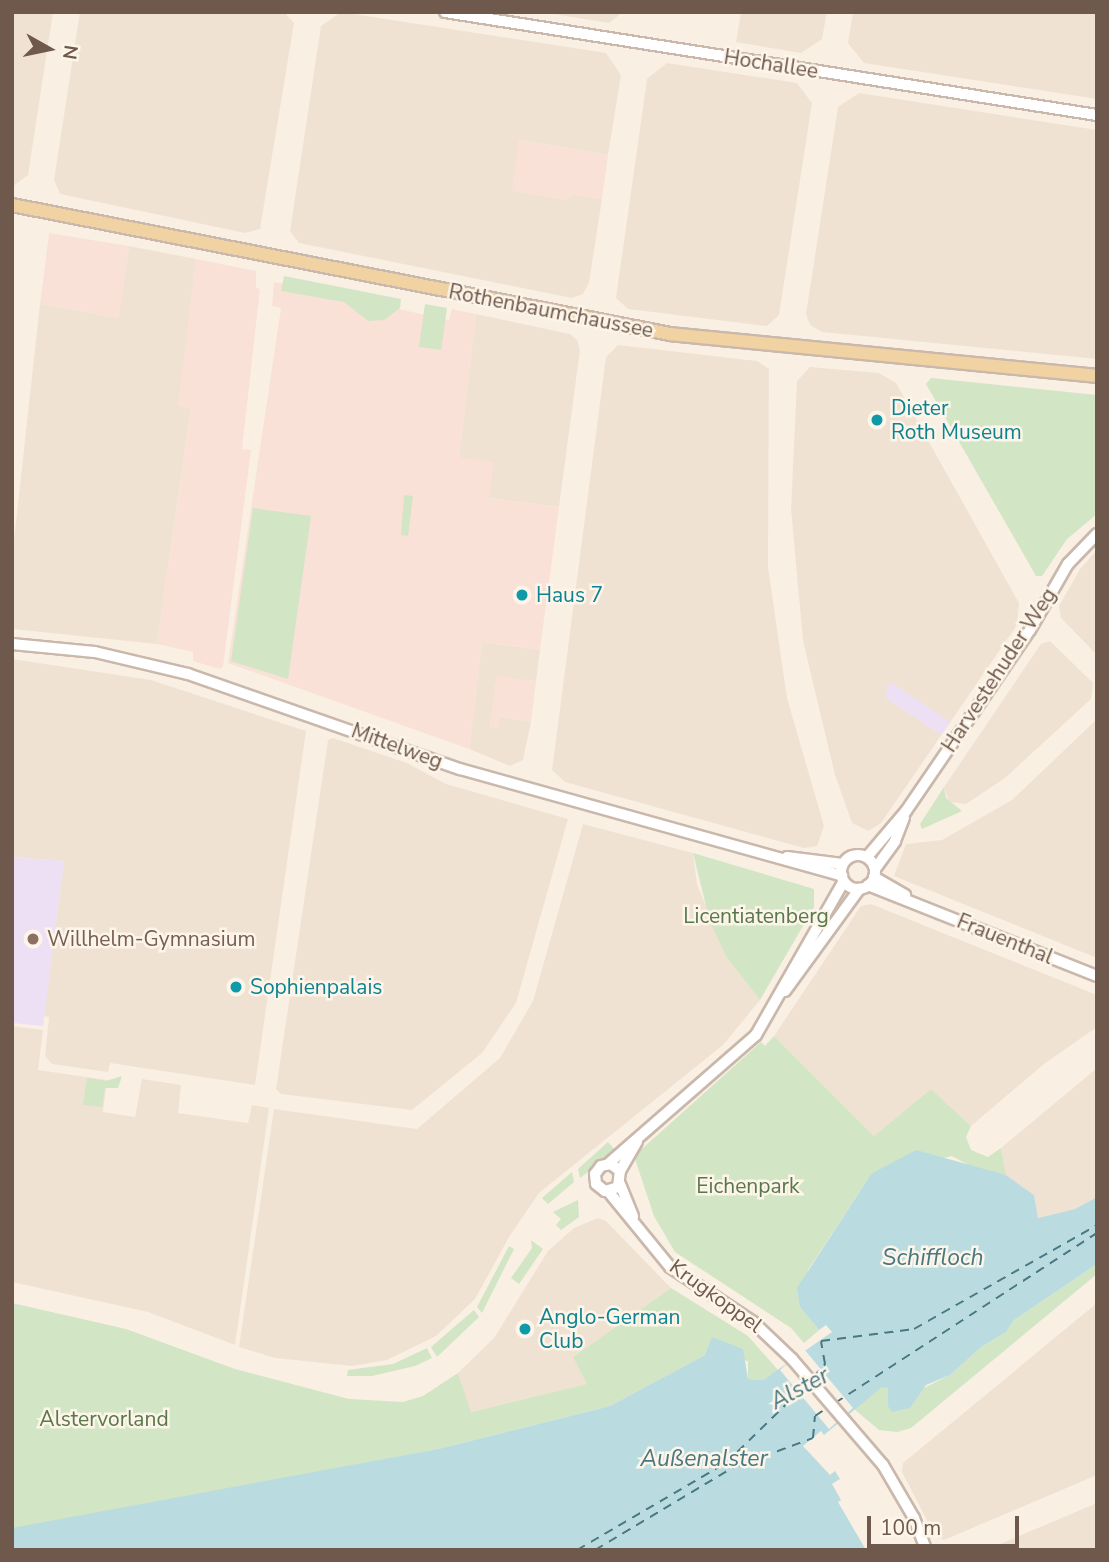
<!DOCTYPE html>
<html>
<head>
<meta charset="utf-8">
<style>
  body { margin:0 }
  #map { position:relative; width:1109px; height:1562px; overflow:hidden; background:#f9f0e3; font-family:"Nunito Sans",sans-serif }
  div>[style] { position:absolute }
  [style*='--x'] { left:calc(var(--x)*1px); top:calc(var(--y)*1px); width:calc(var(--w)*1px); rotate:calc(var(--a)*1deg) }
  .residential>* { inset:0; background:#f0e2d3 }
  .commercial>* { inset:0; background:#f9e1d8 }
  .education>* { inset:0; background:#ede0f5 }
  .green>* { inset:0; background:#d2e5c4 }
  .water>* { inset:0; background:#badce0 }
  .pier>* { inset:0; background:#f9f0e3 }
  .ferry>* { height:2px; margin-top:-1px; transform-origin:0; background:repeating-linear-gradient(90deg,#487880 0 9px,transparent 0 16px) }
  .roads { filter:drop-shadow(2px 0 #c9b8ab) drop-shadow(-2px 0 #c9b8ab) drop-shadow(0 2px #c9b8ab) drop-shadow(0 -2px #c9b8ab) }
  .minor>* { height:10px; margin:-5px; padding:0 5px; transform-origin:5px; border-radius:5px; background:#fff }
  .minor>.ring { margin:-5px; padding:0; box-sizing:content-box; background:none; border:10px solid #fff; border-radius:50% }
  .major>* { height:12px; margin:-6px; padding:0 6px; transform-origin:6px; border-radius:6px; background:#f1d2a2 }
  .dots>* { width:19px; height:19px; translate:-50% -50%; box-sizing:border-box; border:4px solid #fdf5e9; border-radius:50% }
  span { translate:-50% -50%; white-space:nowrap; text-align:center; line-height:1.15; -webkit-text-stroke:5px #fdf5e9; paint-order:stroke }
  .street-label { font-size:21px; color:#6f584c }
  .culture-label { font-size:21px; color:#0d838f }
  .left { translate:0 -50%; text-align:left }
  .park-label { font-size:21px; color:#577949 }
  .education-label { font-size:21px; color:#785e54 }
  .water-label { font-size:23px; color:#487880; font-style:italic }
  .frame { position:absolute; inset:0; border:14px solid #6f584c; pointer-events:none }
  .north { position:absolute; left:14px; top:14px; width:70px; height:70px; -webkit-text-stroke:5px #fdf5e9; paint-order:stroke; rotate:99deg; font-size:19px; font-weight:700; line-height:28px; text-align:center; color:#6f584c }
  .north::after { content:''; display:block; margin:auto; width:24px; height:32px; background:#6f584c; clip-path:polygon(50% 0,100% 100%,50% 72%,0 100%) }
  .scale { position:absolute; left:867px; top:1516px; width:152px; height:32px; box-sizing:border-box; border:4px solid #6f584c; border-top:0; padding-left:9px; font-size:21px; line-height:24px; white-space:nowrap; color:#6f584c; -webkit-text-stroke:5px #fdf5e9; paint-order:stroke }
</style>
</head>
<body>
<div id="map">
  <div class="residential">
    <i style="clip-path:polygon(12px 12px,53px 12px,28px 175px,12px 187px)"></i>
    <i style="clip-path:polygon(80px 12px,284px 12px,294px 23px,260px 229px,245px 233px,60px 194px,54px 180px)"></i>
    <i style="clip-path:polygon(341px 12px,606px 53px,621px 75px,608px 155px,520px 140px,575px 195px,602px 199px,589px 283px,583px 294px,572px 298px,299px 243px,290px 231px,321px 26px)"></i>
    <i style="clip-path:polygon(541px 12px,623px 12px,609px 23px)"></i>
    <i style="clip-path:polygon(741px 12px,827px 12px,822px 39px,801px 53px,736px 42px)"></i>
    <i style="clip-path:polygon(853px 12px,1097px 12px,1097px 99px,864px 63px,848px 43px)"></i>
    <i style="clip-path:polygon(667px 63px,797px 83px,812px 103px,779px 315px,767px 326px,628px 309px,616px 298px,647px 79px)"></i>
    <i style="clip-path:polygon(859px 93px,1097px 130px,1097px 359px,822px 332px,810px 325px,806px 314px,838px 107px)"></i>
    <i style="clip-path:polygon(129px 246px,196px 259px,179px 406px,191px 408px,157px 644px,12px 629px,12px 558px,40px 304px,118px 318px)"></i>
    <i style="clip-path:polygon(476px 314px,570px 334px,577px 340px,580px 350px,559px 507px,489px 498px,459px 457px)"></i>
    <i style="clip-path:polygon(618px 345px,757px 361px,769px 369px,768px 567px,787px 698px,824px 826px,817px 846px,804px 848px,565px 782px,552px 770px,606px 357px)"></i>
    <i style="clip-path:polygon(810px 367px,879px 373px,896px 383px,1019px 603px,1017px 625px,881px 823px,868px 831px,852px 823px,835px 775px,803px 641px,791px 509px,797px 381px)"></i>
    <i style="clip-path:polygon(1097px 550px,1097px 655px,1061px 618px,1059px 606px,1080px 569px)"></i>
    <i style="clip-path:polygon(1050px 641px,1093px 683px,1091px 699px,1005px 778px,966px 804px,949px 802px,944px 787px,1041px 644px)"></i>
    <i style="clip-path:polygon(482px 642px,540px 650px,536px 681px,497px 677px,490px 727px,500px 717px,531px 722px,523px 760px,510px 766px,469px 749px)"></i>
    <i style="clip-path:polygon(12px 659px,151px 680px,306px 731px,255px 1085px,110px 1063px,108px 1072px,52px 1064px,45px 1056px,49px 1017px,44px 1016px,64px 861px,12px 857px)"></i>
    <i style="clip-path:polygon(1097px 719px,1097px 958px,894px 876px,906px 844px,942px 840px,1012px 800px)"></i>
    <i style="clip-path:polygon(333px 738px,407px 763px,446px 784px,568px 819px,516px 1003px,482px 1053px,412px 1110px,281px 1094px,276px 1089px,328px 740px)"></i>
    <i style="clip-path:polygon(583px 824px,693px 853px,697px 884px,727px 958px,760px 1000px,723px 1045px,539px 1193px,509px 1237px,475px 1299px,436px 1336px,387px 1360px,352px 1366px,275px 1358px,239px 1347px,274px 1109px,417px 1129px,500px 1058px,533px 1001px)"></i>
    <i style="clip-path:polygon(871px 904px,1097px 995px,1097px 1027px,1044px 1064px,971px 1126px,931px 1089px,874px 1136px,774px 1036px,861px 906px)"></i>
    <i style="clip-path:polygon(12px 1026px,43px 1030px,38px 1070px,107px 1080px,103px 1112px,135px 1117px,142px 1079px,181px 1085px,178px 1113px,248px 1123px,252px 1105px,269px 1108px,235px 1345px,148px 1312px,12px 1282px)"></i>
    <i style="clip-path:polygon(1097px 1068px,1097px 1197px,1075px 1209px,1038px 1218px,1034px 1195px,1006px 1175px,1001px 1148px)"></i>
    <i style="clip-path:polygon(598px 1218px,606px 1221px,671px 1288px,573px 1357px,588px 1384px,470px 1412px,458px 1373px,494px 1338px,548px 1251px,574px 1228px)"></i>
    <i style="clip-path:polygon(1097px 1303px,1097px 1475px,944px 1540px,935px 1536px,902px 1472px,903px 1463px)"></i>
    <i style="clip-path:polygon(1097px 1503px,1097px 1550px,986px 1550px)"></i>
  </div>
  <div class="commercial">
    <i style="clip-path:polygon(519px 140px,608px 155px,602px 199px,575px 195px,564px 200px,512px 191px)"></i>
    <i style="clip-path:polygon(49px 233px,129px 246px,118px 318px,40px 304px)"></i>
    <i style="clip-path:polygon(196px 259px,256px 271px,256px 288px,260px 289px,242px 449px,251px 450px,223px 667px,219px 669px,193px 661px,193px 652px,157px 644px,191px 409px,178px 406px)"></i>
    <i style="clip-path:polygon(274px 282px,449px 320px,452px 309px,476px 314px,459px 457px,494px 462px,489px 498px,559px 507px,540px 650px,482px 642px,469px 749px,228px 663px,281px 308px,272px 306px)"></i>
    <i style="clip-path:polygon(497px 676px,536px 681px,531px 722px,500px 717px,498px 728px,490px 727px)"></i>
  </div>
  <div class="education">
    <i style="clip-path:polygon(892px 683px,950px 722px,941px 735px,886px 698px,887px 685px)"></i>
    <i style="clip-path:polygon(12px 857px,64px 861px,43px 1026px,12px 1023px)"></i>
  </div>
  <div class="green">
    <i style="clip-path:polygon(284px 276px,401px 299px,400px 308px,384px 320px,368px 321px,344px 302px,281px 291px)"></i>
    <i style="clip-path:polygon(425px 304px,447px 308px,441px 350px,419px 347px)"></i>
    <i style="clip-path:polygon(931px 378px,1097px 395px,1097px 514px,1067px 539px,1042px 576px,1036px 576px,926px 384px)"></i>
    <i style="clip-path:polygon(404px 495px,413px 496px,408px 536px,401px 535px)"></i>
    <i style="clip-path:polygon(253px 508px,311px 516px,288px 679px,231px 661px)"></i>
    <i style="clip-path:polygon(944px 787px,946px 798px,962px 811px,922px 829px,920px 824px)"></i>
    <i style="clip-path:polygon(693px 853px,814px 889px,814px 907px,760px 1000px,727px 958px,710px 922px)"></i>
    <i style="clip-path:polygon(774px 1036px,874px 1136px,931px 1089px,971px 1126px,966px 1137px,971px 1150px,988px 1157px,1001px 1148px,1006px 1175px,974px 1168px,952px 1156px,871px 1174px,808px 1270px,800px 1307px,819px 1330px,804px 1343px,791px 1328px,675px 1252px,654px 1216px,634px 1156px,761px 1042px,765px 1046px)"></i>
    <i style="clip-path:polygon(122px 1076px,118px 1088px,105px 1088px,102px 1107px,83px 1105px,87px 1078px,106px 1081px)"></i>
    <i style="clip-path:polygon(608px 1142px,616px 1151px,580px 1178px,578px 1169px)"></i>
    <i style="clip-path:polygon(572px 1172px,574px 1182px,548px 1204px,542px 1198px)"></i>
    <i style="clip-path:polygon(578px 1200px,579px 1217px,561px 1230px,556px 1225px,561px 1219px,553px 1212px)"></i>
    <i style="clip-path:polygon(531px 1240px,543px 1249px,519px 1284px,511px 1278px,532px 1248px)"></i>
    <i style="clip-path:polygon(509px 1246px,514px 1249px,482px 1313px,477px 1307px)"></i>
    <i style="clip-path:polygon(1097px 1264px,1097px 1274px,911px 1428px,897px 1432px,879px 1430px,853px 1408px,882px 1387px,888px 1387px,888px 1406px,950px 1375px,981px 1347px,1006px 1332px,1014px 1320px)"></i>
    <i style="clip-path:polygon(671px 1288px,748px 1336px,778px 1370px,763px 1380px,748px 1379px,748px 1361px,705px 1355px,610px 1406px,438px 1449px,150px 1504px,12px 1543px,12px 1303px,126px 1329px,235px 1369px,349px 1399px,403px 1402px,423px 1396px,458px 1373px,471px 1412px,587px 1384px,573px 1357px)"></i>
    <i style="clip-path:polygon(474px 1310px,479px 1317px,437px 1357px,431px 1347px)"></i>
    <i style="clip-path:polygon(427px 1348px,432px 1358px,415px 1366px,372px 1376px,347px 1376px,348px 1370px,393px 1364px)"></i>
  </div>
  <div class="water">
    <i style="clip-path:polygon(916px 1150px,1006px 1175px,1034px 1195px,1038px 1218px,1075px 1209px,1097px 1197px,1097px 1264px,1014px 1320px,1006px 1332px,981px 1347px,950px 1375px,926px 1385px,910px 1408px,892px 1412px,888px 1406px,888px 1388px,882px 1387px,824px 1435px,821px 1431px,803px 1446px,830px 1475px,835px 1471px,840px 1479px,832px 1484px,841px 1500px,838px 1502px,866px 1550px,12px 1550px,12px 1528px,438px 1449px,610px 1406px,705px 1355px,712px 1337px,743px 1349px,748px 1379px,763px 1380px,832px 1332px,826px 1325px,819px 1330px,800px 1307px,797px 1288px,871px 1174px)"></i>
  </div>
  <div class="pier">
    <i style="clip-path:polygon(804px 1349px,853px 1408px,829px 1429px,780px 1370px)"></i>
  </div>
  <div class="ferry">
    <i style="--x:813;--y:1377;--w:18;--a:-47"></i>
    <i style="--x:825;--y:1364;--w:23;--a:-100"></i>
    <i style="--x:821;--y:1341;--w:94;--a:-7.4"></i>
    <i style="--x:914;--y:1329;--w:210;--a:-29.6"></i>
    <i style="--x:835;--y:1403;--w:312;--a:-33"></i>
    <i style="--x:577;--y:1550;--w:173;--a:-30.3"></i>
    <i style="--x:726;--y:1463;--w:113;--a:-44.3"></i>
    <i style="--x:595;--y:1550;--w:160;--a:-30.9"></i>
    <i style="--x:732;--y:1468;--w:86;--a:-20.3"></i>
    <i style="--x:813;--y:1438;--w:22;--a:-85"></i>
    <i style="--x:815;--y:1416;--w:14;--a:-34"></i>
  </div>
  <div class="roads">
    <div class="minor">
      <i style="--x:445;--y:12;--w:660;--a:8.98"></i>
      <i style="--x:12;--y:644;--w:83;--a:5.5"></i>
      <i style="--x:95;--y:652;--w:96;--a:13.3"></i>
      <i style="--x:188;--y:674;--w:288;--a:19.3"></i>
      <i style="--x:460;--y:769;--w:397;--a:15.6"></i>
      <i class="ring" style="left:841px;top:855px;width:24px;height:24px"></i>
      <i style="--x:787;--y:857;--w:56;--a:7.1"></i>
      <i style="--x:867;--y:857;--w:60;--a:-49.7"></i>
      <i style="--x:906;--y:811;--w:219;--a:-55.6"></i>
      <i style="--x:1030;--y:630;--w:76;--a:-60.1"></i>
      <i style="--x:1068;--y:564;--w:42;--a:-46"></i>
      <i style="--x:875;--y:869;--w:34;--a:-54"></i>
      <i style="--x:895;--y:841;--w:25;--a:-69"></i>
      <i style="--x:874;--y:877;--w:36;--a:30"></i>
      <i style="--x:868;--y:885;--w:246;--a:21.7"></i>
      <i style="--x:785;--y:991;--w:127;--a:-53.9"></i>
      <i style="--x:608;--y:1164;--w:196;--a:-41.1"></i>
      <i style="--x:756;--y:1035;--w:177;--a:-60.3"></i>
      <i style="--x:620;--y:1171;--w:11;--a:-142"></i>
      <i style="--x:611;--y:1164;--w:10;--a:169"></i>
      <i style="--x:601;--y:1166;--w:10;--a:127"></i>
      <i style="--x:595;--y:1174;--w:10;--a:84"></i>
      <i style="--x:596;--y:1184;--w:11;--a:38"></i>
      <i style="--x:605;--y:1191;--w:14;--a:-17"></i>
      <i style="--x:618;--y:1187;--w:16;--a:-83"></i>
      <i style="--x:620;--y:1171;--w:34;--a:-60"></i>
      <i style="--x:620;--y:1184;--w:35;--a:68"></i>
      <i style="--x:608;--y:1191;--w:98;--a:50.8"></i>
      <i style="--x:670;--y:1267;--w:100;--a:33.5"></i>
      <i style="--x:753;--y:1322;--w:54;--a:43.5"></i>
      <i style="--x:792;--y:1359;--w:140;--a:49.4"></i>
      <i style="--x:883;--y:1465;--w:61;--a:59.7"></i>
      <i style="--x:914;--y:1518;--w:34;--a:69"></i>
    </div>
    <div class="major">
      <i style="--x:12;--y:205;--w:671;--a:11.09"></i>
      <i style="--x:670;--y:334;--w:429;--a:5.6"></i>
    </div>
  </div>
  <div class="dots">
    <i style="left:877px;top:420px;background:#0f9aa8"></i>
    <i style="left:522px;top:595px;background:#0f9aa8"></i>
    <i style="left:33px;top:939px;background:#8d6e63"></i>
    <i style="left:236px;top:987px;background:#0f9aa8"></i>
    <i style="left:525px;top:1329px;background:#0f9aa8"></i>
  </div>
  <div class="street-label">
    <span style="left:771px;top:64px;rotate:9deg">Hochallee</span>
    <span style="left:551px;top:311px;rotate:11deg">Rothenbaumchaussee</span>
    <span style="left:999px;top:670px;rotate:-57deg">Harvestehuder Weg</span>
    <span style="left:397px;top:746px;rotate:20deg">Mittelweg</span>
    <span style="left:1005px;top:939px;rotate:22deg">Frauenthal</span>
    <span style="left:716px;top:1296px;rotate:36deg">Krugkoppel</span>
  </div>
  <div class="culture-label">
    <span class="left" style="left:891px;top:420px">Dieter<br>Roth Museum</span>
    <span class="left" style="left:536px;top:595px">Haus 7</span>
    <span class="left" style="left:250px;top:987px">Sophienpalais</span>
    <span class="left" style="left:539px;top:1329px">Anglo-German<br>Club</span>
  </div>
  <div class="park-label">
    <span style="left:756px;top:916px">Licentiatenberg</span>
    <span style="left:748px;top:1186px">Eichenpark</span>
    <span style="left:104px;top:1419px">Alstervorland</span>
  </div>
  <div class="education-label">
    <span class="left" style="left:47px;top:939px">Willhelm-Gymnasium</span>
  </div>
  <div class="water-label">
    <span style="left:933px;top:1258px">Schiffloch</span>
    <span style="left:800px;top:1389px;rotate:-28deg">Alster</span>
    <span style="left:704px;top:1459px">Außenalster</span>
  </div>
  <div class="frame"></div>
  <div class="north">N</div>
  <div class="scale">100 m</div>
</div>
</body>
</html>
